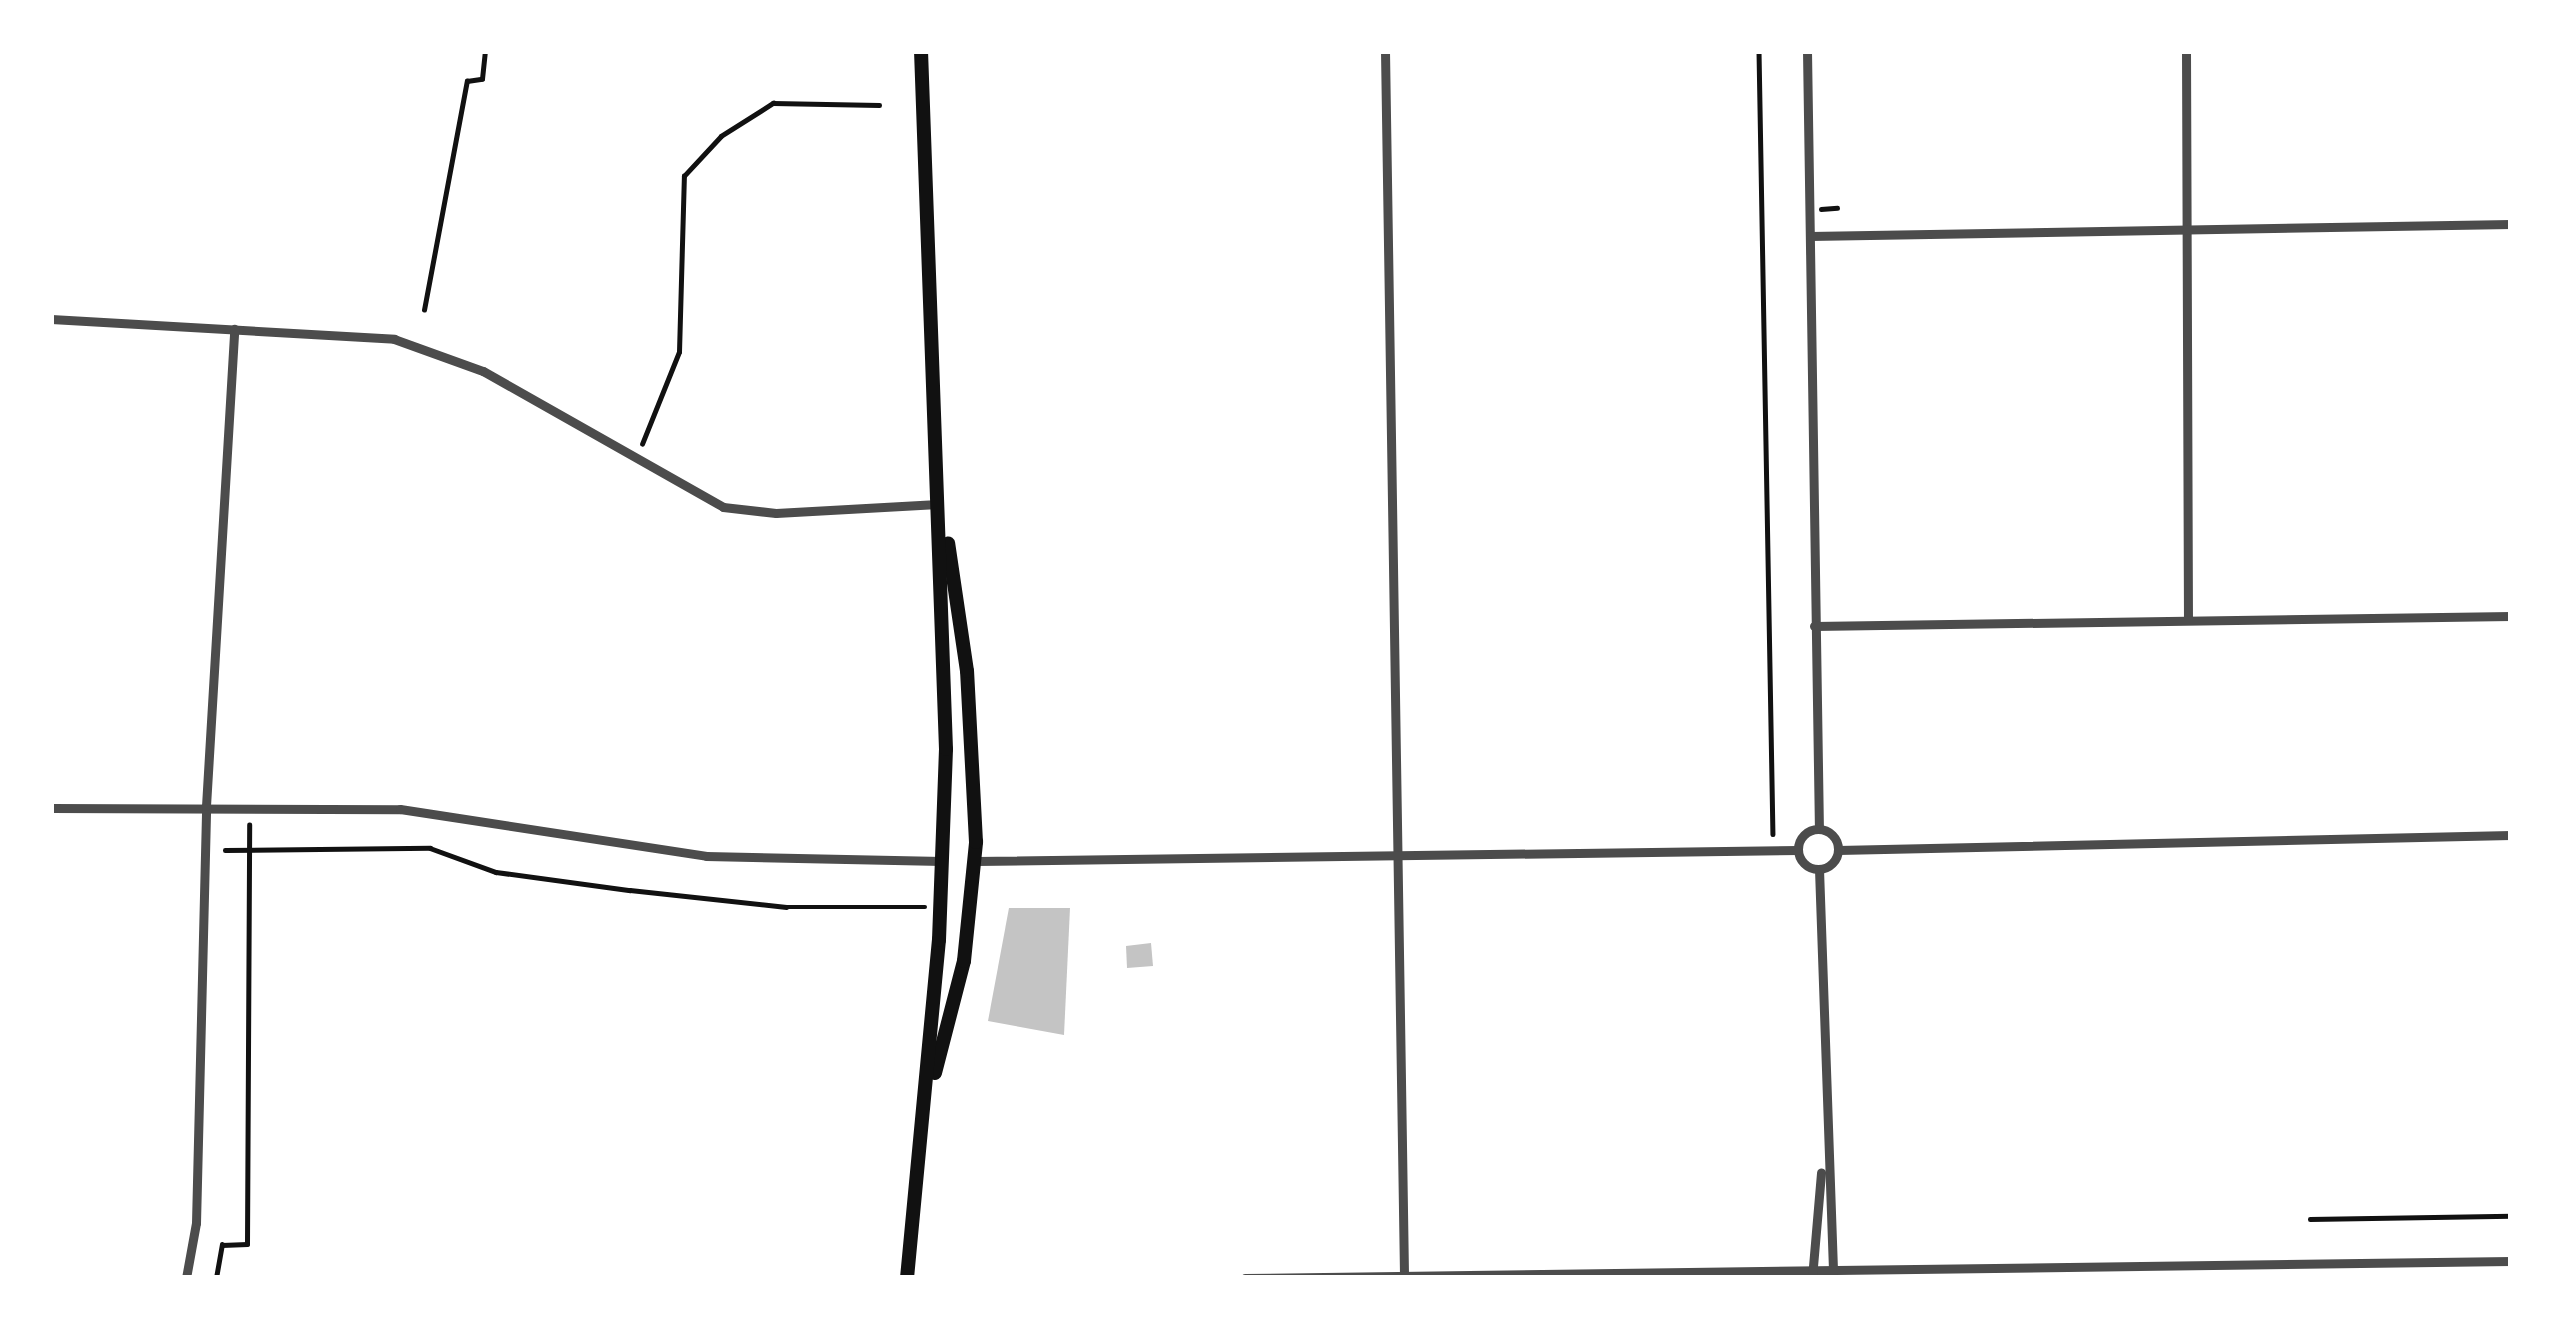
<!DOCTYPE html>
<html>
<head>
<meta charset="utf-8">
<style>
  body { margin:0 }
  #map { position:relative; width:2562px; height:1329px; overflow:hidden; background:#fff; font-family:Manrope,sans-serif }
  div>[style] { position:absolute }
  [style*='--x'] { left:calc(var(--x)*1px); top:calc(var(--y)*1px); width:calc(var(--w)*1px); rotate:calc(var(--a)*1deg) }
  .building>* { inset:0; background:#c4c4c4 }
  .path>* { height:4.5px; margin:-2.25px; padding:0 2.25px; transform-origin:2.25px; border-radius:2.25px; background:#111 }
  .minor>* { height:9px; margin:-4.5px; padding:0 4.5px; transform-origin:4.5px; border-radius:4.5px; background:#4c4c4c }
  .minor>.ring { margin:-4.5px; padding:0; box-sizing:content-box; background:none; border:9px solid #4c4c4c; border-radius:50% }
  .secondary>* { height:14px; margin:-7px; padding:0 7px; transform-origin:7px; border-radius:7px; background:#111 }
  span { translate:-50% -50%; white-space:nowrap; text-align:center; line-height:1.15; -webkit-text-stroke:10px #fff; paint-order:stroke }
  .frame { position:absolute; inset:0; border:54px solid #fff; pointer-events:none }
</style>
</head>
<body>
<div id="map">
  <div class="building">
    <i style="clip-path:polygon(1009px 908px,1070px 908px,1064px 1035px,988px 1021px)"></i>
    <i style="clip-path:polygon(1151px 943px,1153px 966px,1127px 968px,1126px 946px)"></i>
  </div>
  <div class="path">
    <i style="--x:1759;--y:51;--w:783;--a:88.98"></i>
    <i style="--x:1821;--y:209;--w:16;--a:-4"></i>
    <i style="--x:424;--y:310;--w:233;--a:-79.4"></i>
    <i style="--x:467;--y:81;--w:15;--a:-8"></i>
    <i style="--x:482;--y:79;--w:28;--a:-84"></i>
    <i style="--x:642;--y:444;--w:99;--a:-68.1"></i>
    <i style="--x:679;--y:352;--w:176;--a:-88.4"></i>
    <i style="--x:684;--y:176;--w:54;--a:-47.2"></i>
    <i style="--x:721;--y:136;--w:62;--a:-32.4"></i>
    <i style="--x:773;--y:103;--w:106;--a:1.1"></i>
    <i style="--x:225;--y:850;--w:205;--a:-0.6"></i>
    <i style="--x:430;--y:848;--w:70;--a:20"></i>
    <i style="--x:496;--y:872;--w:135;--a:7.7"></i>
    <i style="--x:630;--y:890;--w:157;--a:6.2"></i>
    <i style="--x:786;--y:907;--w:139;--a:0"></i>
    <i style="--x:2310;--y:1219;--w:201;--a:-0.9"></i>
    <i style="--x:216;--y:1278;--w:34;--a:-80"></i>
    <i style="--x:222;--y:1245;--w:25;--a:-2"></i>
    <i style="--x:247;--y:1244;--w:419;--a:-89.7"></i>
  </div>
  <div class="minor">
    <i style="--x:1385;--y:51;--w:1225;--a:89.11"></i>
    <i style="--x:1807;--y:51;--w:778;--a:89.12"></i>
    <i style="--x:2186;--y:51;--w:569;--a:89.8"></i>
    <i style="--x:1810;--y:236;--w:701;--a:-0.98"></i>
    <i style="--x:51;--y:319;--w:344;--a:3.3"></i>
    <i style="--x:394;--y:339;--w:95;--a:19.8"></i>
    <i style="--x:483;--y:371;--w:276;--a:29.5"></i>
    <i style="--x:723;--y:507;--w:53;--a:6.5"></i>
    <i style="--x:776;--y:513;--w:162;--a:-3.2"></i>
    <i style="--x:1814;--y:626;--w:697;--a:-0.82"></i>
    <i style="--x:51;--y:808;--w:349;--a:0.2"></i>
    <i style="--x:400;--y:809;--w:310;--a:8.7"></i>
    <i style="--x:706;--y:856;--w:236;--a:1.2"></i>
    <i class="ring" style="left:1798px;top:829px;width:31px;height:31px"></i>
    <i style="--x:1838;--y:850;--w:673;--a:-1.28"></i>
    <i style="--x:976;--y:861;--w:822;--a:-0.77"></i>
    <i style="--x:1819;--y:869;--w:409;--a:88"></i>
    <i style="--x:186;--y:1278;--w:56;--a:-79.7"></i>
    <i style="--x:196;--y:1223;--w:417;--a:-88.6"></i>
    <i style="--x:206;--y:806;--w:478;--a:-86.6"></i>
    <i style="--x:1245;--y:1278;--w:1266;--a:-0.77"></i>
    <i style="--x:1812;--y:1278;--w:106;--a:-85.1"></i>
  </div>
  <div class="secondary">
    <i style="--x:935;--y:1073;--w:116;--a:-75.5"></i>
    <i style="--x:964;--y:961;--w:120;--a:-84.2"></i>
    <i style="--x:976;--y:842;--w:171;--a:-93"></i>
    <i style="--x:967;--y:671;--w:129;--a:-98.4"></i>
    <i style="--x:907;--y:1278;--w:340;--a:-84.6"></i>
    <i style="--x:939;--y:940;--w:191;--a:-87.9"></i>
    <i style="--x:946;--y:749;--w:698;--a:-92.05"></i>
  </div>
  <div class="frame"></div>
</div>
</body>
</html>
